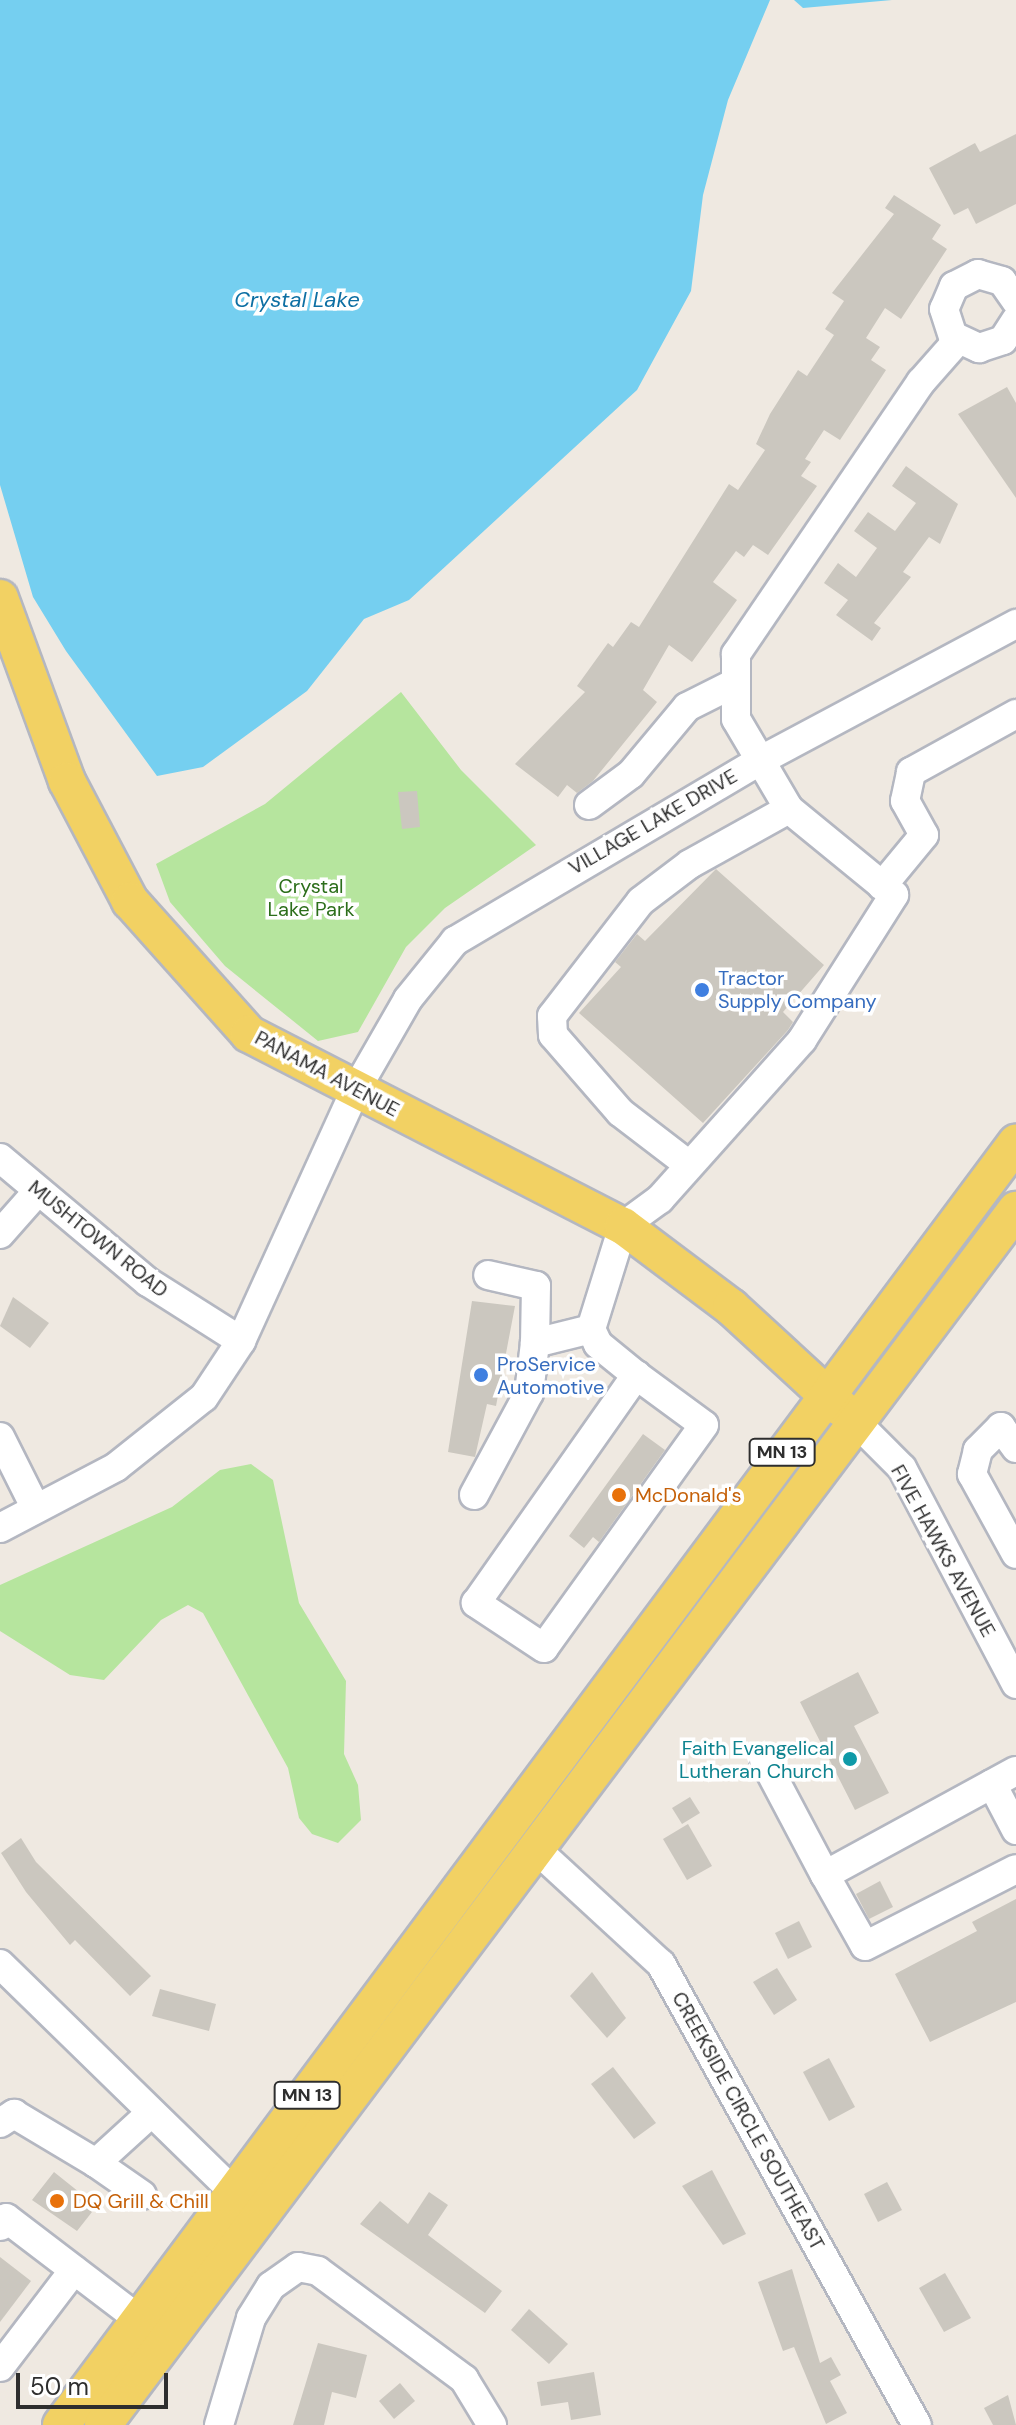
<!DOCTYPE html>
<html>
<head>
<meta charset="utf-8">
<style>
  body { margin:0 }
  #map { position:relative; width:1016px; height:2425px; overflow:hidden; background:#efe9e1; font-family:"DM Sans",sans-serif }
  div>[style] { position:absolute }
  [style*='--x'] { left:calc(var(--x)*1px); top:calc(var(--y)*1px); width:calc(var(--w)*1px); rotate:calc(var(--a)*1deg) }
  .green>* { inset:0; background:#b6e59e }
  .water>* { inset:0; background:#75cff0 }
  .building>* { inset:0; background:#cbc7bf }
  .roads { filter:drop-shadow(2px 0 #b4b7c1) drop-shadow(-2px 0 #b4b7c1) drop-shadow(0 2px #b4b7c1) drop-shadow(0 -2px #b4b7c1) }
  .minor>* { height:28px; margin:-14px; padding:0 14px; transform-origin:14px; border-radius:14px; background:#fff }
  .major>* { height:36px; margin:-18px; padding:0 18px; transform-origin:18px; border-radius:18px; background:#f2d163 }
  .dots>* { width:22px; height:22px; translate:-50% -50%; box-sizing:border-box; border:4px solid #fff; border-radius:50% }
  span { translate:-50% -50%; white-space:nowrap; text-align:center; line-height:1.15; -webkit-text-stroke:7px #fff; paint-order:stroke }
  .shield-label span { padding:2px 6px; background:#fff; border:2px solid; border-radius:6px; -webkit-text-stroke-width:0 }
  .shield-label { font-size:18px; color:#2e2e2e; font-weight:700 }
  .street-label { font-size:20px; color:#2e2e2e }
  .park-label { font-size:20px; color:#2c6e1b }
  .shop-label { font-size:20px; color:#366cbe }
  .left { translate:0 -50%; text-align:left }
  .food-label { font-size:20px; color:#c56008 }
  .culture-label { font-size:20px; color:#0d838f }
  .right { translate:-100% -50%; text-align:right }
  .water-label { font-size:22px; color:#0d6fa3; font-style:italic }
  .scale { position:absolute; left:16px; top:2373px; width:152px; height:36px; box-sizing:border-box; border:4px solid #2e2e2e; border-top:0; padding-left:10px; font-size:24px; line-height:28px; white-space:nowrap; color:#2e2e2e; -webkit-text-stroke:6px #fff; paint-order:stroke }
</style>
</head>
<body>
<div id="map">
  <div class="green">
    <i style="clip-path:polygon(401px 692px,461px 770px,536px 845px,445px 908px,406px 947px,358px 1032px,318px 1041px,225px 966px,170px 902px,156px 864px,265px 804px)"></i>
    <i style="clip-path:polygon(251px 1464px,273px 1480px,299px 1603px,346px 1681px,344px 1754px,358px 1785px,361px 1820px,338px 1843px,312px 1834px,299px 1818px,288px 1768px,203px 1613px,188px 1605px,161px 1620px,104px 1680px,70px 1675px,0 1631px,0 1585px,172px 1507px,220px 1470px)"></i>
  </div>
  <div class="water">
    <i style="clip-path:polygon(0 0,770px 0,728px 100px,703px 195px,691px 291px,637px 390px,409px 600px,364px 619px,307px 691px,203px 767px,157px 776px,66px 651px,33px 597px,0 485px)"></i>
    <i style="clip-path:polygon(794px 0,892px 0,803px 8px)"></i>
  </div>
  <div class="building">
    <i style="clip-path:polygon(1016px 134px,1016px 204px,976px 224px,968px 208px,954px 215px,929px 168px,975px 143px,980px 152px)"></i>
    <i style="clip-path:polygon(894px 195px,941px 225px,932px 239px,947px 249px,901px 319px,885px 308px,866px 338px,880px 347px,871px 360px,886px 370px,840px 440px,824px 430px,805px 459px,811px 462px,801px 476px,817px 486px,768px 555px,753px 545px,744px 557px,736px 551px,713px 582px,737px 600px,692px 662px,669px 645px,643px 690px,657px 702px,593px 781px,577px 793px,567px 785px,558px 797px,515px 764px,585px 692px,577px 686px,608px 643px,613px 647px,631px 622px,639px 627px,729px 484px,738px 490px,765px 450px,756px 444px,770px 414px,798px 370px,807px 376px,834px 335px,825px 329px,844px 301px,832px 293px,894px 214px,885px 208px)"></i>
    <i style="clip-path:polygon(1007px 387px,1016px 403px,1016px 498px,958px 414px)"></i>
    <i style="clip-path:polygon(906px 466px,958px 504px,940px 544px,929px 537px,903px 572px,911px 577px,874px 623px,881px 628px,872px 641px,836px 615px,848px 600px,824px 583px,838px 563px,856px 577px,877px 548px,854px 531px,868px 512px,895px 531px,916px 503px,892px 486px)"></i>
    <i style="clip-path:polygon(417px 791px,420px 827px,402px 829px,398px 792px)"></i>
    <i style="clip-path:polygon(716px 869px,824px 965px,783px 1012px,793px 1022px,788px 1030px,703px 1123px,579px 1013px,621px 967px,615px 962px,637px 934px,645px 941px)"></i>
    <i style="clip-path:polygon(13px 1297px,49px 1323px,30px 1348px,0 1326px)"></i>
    <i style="clip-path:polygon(472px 1301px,515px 1306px,496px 1406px,487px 1404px,475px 1457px,448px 1452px)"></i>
    <i style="clip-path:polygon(643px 1434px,665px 1450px,599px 1542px,593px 1537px,584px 1548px,569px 1536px)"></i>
    <i style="clip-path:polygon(858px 1672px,879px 1713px,854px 1726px,889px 1793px,855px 1810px,800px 1702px)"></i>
    <i style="clip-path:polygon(690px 1797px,700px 1813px,682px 1824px,672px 1808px)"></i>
    <i style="clip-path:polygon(688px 1824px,712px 1866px,687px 1880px,663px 1839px)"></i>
    <i style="clip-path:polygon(21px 1838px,36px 1862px,151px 1976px,130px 1996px,75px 1940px,70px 1945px,26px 1892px,1px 1853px)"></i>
    <i style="clip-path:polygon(880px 1881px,893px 1907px,869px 1919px,856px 1894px)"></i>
    <i style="clip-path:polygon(1016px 1899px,1016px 2002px,930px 2042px,895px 1974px,977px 1931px,972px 1922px)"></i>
    <i style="clip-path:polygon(799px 1921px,812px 1947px,788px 1959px,775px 1933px)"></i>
    <i style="clip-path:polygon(777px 1968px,797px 2000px,774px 2015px,753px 1982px)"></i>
    <i style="clip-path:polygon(592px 1972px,626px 2018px,607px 2038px,570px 1996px)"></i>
    <i style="clip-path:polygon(160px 1989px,216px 2004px,209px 2031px,152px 2016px)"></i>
    <i style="clip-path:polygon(829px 2058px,855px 2107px,829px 2121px,803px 2072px)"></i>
    <i style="clip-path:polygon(613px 2067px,656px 2123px,634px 2139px,591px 2084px)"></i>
    <i style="clip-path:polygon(712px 2170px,746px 2234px,723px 2245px,682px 2186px)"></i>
    <i style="clip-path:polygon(54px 2172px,84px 2196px,79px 2202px,92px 2212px,77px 2231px,32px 2200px)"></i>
    <i style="clip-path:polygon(887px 2182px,902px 2210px,878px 2222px,864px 2194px)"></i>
    <i style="clip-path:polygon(429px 2192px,448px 2205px,428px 2235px,502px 2291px,485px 2313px,360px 2224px,380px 2201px,408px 2224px)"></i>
    <i style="clip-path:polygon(0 2257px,31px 2281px,0 2322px)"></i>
    <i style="clip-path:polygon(792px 2269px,820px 2363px,831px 2357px,841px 2375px,830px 2381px,847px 2413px,826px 2424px,794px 2347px,783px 2351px,758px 2282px)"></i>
    <i style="clip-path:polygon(945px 2273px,971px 2318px,944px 2332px,919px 2288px)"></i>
    <i style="clip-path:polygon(529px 2309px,568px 2344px,549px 2364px,511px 2330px)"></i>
    <i style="clip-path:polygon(318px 2343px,367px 2355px,356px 2398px,332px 2392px,324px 2425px,293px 2425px)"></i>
    <i style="clip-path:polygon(594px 2372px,601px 2415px,571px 2420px,568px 2402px,541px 2406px,537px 2382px)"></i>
    <i style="clip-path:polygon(400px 2383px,415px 2401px,394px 2419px,379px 2401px)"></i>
    <i style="clip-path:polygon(1008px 2395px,1016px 2425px,993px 2425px,984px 2408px)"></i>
  </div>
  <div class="roads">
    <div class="minor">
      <i style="--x:1016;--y:301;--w:24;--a:-125"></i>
      <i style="--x:1002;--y:281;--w:25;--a:-164"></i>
      <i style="--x:978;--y:274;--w:27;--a:153"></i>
      <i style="--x:954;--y:286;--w:25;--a:113"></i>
      <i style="--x:944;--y:309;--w:28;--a:72"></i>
      <i style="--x:953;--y:336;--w:29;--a:25"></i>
      <i style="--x:979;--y:348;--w:25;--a:-18"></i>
      <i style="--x:1003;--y:340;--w:24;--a:-57"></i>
      <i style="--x:589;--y:805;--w:52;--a:-36.4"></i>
      <i style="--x:631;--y:774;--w:87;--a:-50.1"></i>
      <i style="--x:687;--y:707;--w:49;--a:-26.6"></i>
      <i style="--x:882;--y:886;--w:66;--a:-50.5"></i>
      <i style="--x:924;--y:835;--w:39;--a:-119"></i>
      <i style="--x:905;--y:801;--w:30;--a:-78"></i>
      <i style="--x:911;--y:772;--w:120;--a:-28.9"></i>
      <i style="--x:0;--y:1158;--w:193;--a:40"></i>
      <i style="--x:148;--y:1282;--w:110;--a:32.4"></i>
      <i style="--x:689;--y:1165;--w:87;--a:-142.5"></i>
      <i style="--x:620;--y:1112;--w:102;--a:-131"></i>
      <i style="--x:553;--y:1035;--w:19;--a:-93"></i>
      <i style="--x:552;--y:1016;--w:145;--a:-52.3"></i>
      <i style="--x:641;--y:901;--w:61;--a:-37.1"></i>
      <i style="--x:690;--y:864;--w:113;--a:-29.1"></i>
      <i style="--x:0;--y:1234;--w:57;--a:-48.5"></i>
      <i style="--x:535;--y:1343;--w:58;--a:-14"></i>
      <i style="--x:636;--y:1375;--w:84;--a:36.3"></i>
      <i style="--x:704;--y:1425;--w:274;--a:125.7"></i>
      <i style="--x:544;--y:1648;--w:82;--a:-146.5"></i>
      <i style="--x:476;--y:1603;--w:279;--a:-54.9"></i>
      <i style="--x:636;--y:1375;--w:49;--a:-140.8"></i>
      <i style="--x:598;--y:1344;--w:17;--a:-115"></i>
      <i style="--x:591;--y:1329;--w:108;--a:-72.7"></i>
      <i style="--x:623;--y:1226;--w:46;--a:-36.1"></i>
      <i style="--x:660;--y:1199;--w:213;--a:-48.2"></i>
      <i style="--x:802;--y:1040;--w:172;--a:-57.6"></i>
      <i style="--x:894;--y:895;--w:136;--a:-140.7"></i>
      <i style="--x:789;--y:809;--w:104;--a:-120.5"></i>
      <i style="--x:736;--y:719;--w:65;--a:-90"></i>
      <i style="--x:736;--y:654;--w:329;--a:-55.8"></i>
      <i style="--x:921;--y:382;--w:56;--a:-48.6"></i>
      <i style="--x:855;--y:1421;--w:66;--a:45"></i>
      <i style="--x:902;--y:1468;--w:244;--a:62.2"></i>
      <i style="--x:0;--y:1437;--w:80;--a:63.4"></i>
      <i style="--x:1016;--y:1448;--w:26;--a:-126"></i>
      <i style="--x:1001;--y:1427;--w:33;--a:135"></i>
      <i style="--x:978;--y:1450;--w:25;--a:104"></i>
      <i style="--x:972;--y:1474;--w:91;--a:61.2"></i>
      <i style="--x:474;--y:1495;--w:116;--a:-61.7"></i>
      <i style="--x:529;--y:1393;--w:50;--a:-83.2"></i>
      <i style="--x:535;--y:1343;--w:57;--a:-89"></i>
      <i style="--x:536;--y:1286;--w:49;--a:-167.1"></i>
      <i style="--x:0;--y:1528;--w:131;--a:-27.7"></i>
      <i style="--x:116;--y:1467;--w:112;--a:-38.5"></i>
      <i style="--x:204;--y:1397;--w:67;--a:-56.5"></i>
      <i style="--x:241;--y:1341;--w:273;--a:-65.5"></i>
      <i style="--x:354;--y:1093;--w:108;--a:-60.1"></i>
      <i style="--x:408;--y:999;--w:75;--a:-51"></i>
      <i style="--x:455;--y:941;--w:358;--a:-30.6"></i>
      <i style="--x:763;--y:759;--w:287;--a:-28.1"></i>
      <i style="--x:764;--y:1760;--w:130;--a:62.1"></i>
      <i style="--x:825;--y:1875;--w:217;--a:-28.6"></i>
      <i style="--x:992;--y:1784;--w:52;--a:62.4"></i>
      <i style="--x:537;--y:1850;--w:168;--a:42.6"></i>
      <i style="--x:661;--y:1964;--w:527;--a:60.96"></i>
      <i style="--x:825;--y:1875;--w:81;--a:60.6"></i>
      <i style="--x:865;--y:1946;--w:169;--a:-27"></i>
      <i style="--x:0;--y:1964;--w:328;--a:44.3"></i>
      <i style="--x:0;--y:2123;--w:17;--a:-33"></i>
      <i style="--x:14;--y:2114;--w:96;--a:30.9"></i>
      <i style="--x:96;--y:2163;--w:74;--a:-42.3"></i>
      <i style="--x:96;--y:2163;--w:56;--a:34.8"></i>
      <i style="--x:0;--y:2226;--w:10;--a:-53"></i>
      <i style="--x:6;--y:2218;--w:168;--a:37.3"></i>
      <i style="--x:0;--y:2367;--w:122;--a:-52.7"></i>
      <i style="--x:219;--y:2425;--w:112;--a:-73.3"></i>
      <i style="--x:251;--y:2318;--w:38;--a:-58"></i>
      <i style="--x:271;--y:2286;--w:33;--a:-35"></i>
      <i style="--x:298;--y:2267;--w:20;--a:11"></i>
      <i style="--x:318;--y:2271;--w:182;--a:36.5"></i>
      <i style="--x:464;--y:2379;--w:54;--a:58.7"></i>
    </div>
    <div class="major">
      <i style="--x:0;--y:598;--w:195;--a:69.9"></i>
      <i style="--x:67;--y:781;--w:136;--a:62.3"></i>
      <i style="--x:130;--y:901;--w:178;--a:48.2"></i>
      <i style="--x:249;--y:1034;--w:420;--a:27.2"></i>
      <i style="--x:623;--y:1226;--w:135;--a:36.9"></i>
      <i style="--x:731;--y:1307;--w:149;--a:42.6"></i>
      <i style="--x:61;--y:2425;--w:1599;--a:-53.32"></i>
      <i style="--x:103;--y:2425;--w:1520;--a:-53.08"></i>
    </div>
  </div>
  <div class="dots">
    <i style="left:702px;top:990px;background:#3f7fe0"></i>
    <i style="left:481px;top:1375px;background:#3f7fe0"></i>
    <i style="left:619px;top:1495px;background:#e8710a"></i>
    <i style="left:850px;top:1759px;background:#0f9aa8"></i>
    <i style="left:57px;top:2201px;background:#e8710a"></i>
  </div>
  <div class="shield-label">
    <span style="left:782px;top:1452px">MN 13</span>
    <span style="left:307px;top:2095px">MN 13</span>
  </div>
  <div class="street-label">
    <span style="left:653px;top:822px;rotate:-30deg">VILLAGE LAKE DRIVE</span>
    <span style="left:327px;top:1074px;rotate:28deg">PANAMA AVENUE</span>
    <span style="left:98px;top:1239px;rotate:39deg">MUSHTOWN ROAD</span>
    <span style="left:943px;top:1551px;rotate:61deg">FIVE HAWKS AVENUE</span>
    <span style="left:748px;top:2121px;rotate:61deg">CREEKSIDE CIRCLE SOUTHEAST</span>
  </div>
  <div class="park-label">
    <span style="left:311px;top:898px">Crystal<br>Lake Park</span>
  </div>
  <div class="shop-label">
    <span class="left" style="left:718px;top:990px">Tractor<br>Supply Company</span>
    <span class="left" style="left:497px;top:1376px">ProService<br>Automotive</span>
  </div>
  <div class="food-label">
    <span class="left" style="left:635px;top:1495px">McDonald's</span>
    <span class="left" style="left:73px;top:2201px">DQ Grill &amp; Chill</span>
  </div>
  <div class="culture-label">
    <span class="right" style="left:834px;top:1760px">Faith Evangelical<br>Lutheran Church</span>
  </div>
  <div class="water-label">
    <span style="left:297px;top:300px">Crystal Lake</span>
  </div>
  <div class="scale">50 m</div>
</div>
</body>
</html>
